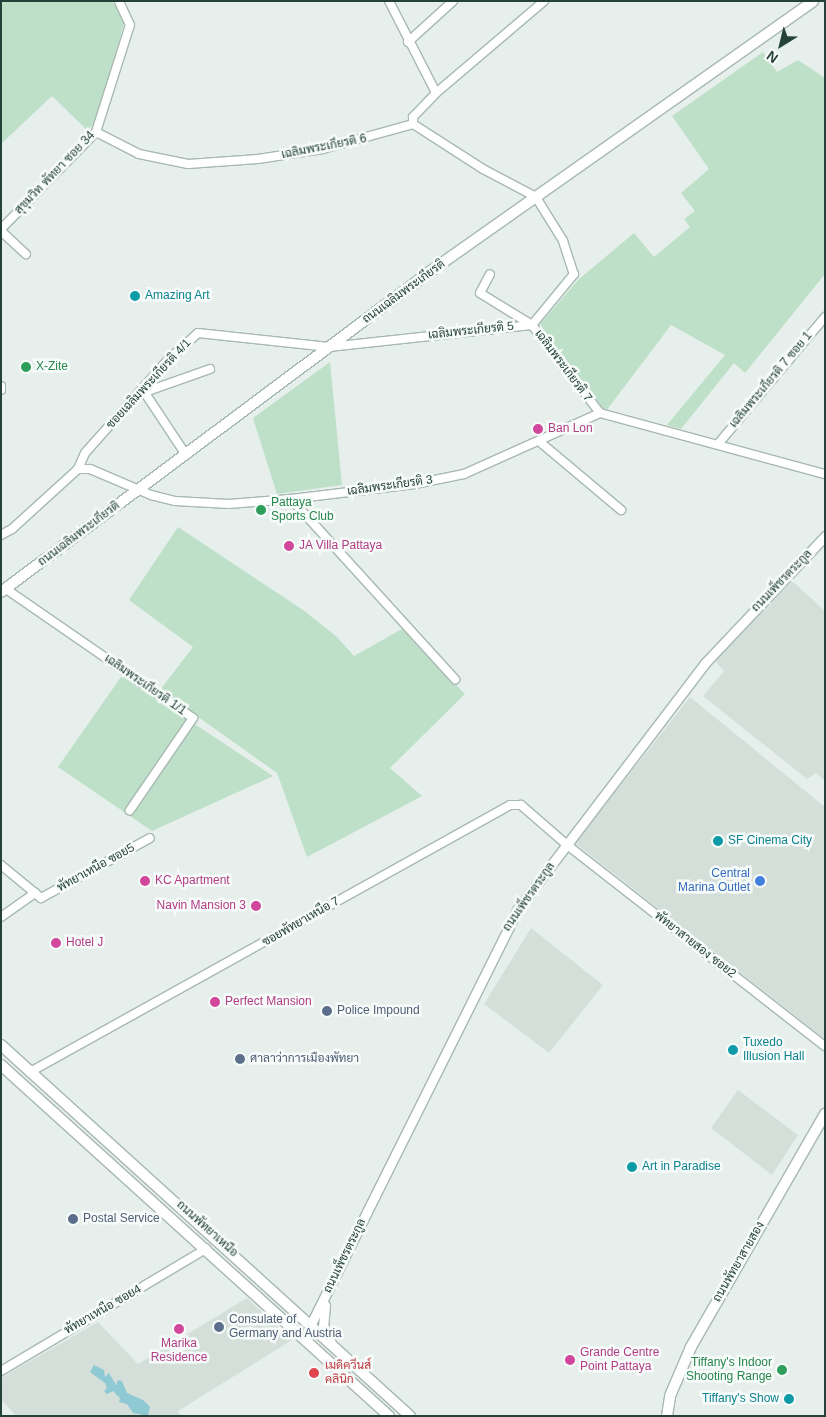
<!DOCTYPE html>
<html>
<head>
<meta charset="utf-8">
<style>
  body { margin:0 }
  #map { position:relative; width:826px; height:1417px; overflow:hidden; background:#e6efeb; font-family:Arial,Sarabun,sans-serif }
  div>[style] { position:absolute }
  [style*='--x'] { left:calc(var(--x)*1px); top:calc(var(--y)*1px); width:calc(var(--w)*1px); rotate:calc(var(--a)*1deg) }
  .built>* { inset:0; background:#d4dfda }
  .green>* { inset:0; background:#bfe0c8 }
  .water>* { inset:0; background:#8ec9d4 }
  .roads { filter:drop-shadow(1px 0 #a8b8b2) drop-shadow(-1px 0 #a8b8b2) drop-shadow(0 1px #a8b8b2) drop-shadow(0 -1px #a8b8b2) }
  .minor>* { height:8px; margin:-4px; padding:0 4px; transform-origin:4px; border-radius:4px; background:#fff }
  .tertiary>* { height:9px; margin:-4.5px; padding:0 4.5px; transform-origin:4.5px; border-radius:4.5px; background:#fff }
  .secondary>* { height:10px; margin:-5px; padding:0 5px; transform-origin:5px; border-radius:5px; background:#fff }
  .dots>* { width:14px; height:14px; translate:-50% -50%; box-sizing:border-box; border:2px solid #f7fbf9; border-radius:50% }
  span { translate:-50% -50%; white-space:nowrap; text-align:center; line-height:1.15; -webkit-text-stroke:5px #f7fbf9; paint-order:stroke }
  .street-label { font-size:12px; color:#24423a }
  .culture-label { font-size:12px; color:#0d838f }
  .left { translate:0 -50%; text-align:left }
  .right { translate:-100% -50%; text-align:right }
  .leisure-label { font-size:12px; color:#27864d }
  .hotel-label { font-size:12px; color:#b23c85 }
  .shop-label { font-size:12px; color:#366cbe }
  .service-label { font-size:12px; color:#4e5e75 }
  .health-label { font-size:12px; color:#be3a42 }
  .frame { position:absolute; inset:0; border:2px solid #24423a; pointer-events:none }
  .north { position:absolute; left:756px; top:20px; width:50px; height:50px; -webkit-text-stroke:4px #f7fbf9; paint-order:stroke; rotate:216deg; font-size:14px; font-weight:700; line-height:20px; text-align:center; color:#24423a }
  .north::after { content:''; display:block; margin:auto; width:18px; height:22px; background:#24423a; clip-path:polygon(50% 0,100% 100%,50% 72%,0 100%) }
</style>
</head>
<body>
<div id="map">
  <div class="built">
    <i style="clip-path:polygon(792px 581px,825px 611px,825px 781px,816px 773px,807px 779px,703px 696px,724px 671px,715px 661px)"></i>
    <i style="clip-path:polygon(690px 697px,825px 807px,825px 1039px,575px 843px)"></i>
    <i style="clip-path:polygon(531px 928px,603px 985px,549px 1053px,484px 1004px)"></i>
    <i style="clip-path:polygon(738px 1090px,798px 1135px,772px 1175px,711px 1128px)"></i>
    <i style="clip-path:polygon(247px 1298px,292px 1340px,178px 1411px,181px 1416px,16px 1416px,1px 1399px,1px 1378px,98px 1322px,138px 1364px)"></i>
  </div>
  <div class="green">
    <i style="clip-path:polygon(1px 1px,112px 1px,125px 20px,97px 118px,88px 131px,52px 96px,1px 144px)"></i>
    <i style="clip-path:polygon(763px 52px,777px 72px,798px 60px,825px 78px,825px 274px,745px 373px,734px 363px,681px 429px,667px 425px,725px 355px,671px 325px,606px 411px,594px 402px,540px 324px,579px 279px,634px 233px,654px 257px,690px 227px,684px 219px,695px 211px,681px 193px,709px 169px,672px 116px)"></i>
    <i style="clip-path:polygon(330px 362px,342px 485px,277px 494px,253px 418px)"></i>
    <i style="clip-path:polygon(178px 527px,303px 610px,336px 636px,354px 656px,402px 629px,465px 694px,390px 768px,422px 796px,307px 857px,277px 773px,160px 690px,193px 647px,129px 600px)"></i>
    <i style="clip-path:polygon(123px 674px,154px 697px,273px 776px,152px 831px,58px 767px)"></i>
  </div>
  <div class="water">
    <i style="clip-path:polygon(94px 1365px,104px 1370px,105px 1377px,109px 1373px,116px 1385px,118px 1380px,122px 1381px,127px 1393px,143px 1400px,150px 1407px,148px 1416px,133px 1413px,127px 1404px,119px 1402px,120px 1398px,113px 1391px,107px 1394px,104px 1391px,107px 1388px,105px 1383px,90px 1372px)"></i>
  </div>
  <div class="roads">
    <div class="minor">
      <i style="--x:389;--y:1;--w:103;--a:62.9"></i>
      <i style="--x:408;--y:42;--w:61;--a:-42.3"></i>
      <i style="--x:413;--y:124;--w:7;--a:-90"></i>
      <i style="--x:413;--y:117;--w:33;--a:-46"></i>
      <i style="--x:436;--y:93;--w:142;--a:-40.4"></i>
      <i style="--x:96;--y:132;--w:48;--a:27.1"></i>
      <i style="--x:139;--y:154;--w:50;--a:11.5"></i>
      <i style="--x:188;--y:164;--w:70;--a:-4.1"></i>
      <i style="--x:258;--y:159;--w:66;--a:-8.7"></i>
      <i style="--x:323;--y:149;--w:93;--a:-15.5"></i>
      <i style="--x:413;--y:124;--w:83;--a:32.7"></i>
      <i style="--x:483;--y:169;--w:60;--a:27.8"></i>
      <i style="--x:536;--y:197;--w:12;--a:59"></i>
      <i style="--x:542;--y:207;--w:40;--a:58"></i>
      <i style="--x:563;--y:241;--w:35;--a:72"></i>
      <i style="--x:574;--y:274;--w:66;--a:129.5"></i>
      <i style="--x:532;--y:325;--w:111;--a:52.3"></i>
      <i style="--x:600;--y:413;--w:233;--a:15.2"></i>
      <i style="--x:1;--y:229;--w:136;--a:-45.6"></i>
      <i style="--x:96;--y:132;--w:112;--a:-72.4"></i>
      <i style="--x:130;--y:25;--w:26;--a:-115"></i>
      <i style="--x:1;--y:231;--w:34;--a:43"></i>
      <i style="--x:1;--y:386;--w:4;--a:90"></i>
      <i style="--x:143;--y:390;--w:78;--a:56.5"></i>
      <i style="--x:145;--y:392;--w:69;--a:-19.5"></i>
      <i style="--x:540;--y:442;--w:106;--a:40"></i>
      <i style="--x:718;--y:444;--w:166;--a:-49.9"></i>
      <i style="--x:78;--y:469;--w:17;--a:-66"></i>
      <i style="--x:85;--y:453;--w:125;--a:-48.3"></i>
      <i style="--x:168;--y:360;--w:40;--a:-42"></i>
      <i style="--x:198;--y:333;--w:132;--a:6.1"></i>
      <i style="--x:329;--y:347;--w:204;--a:-6.2"></i>
      <i style="--x:532;--y:325;--w:61;--a:-148.4"></i>
      <i style="--x:480;--y:293;--w:21;--a:-62"></i>
      <i style="--x:291;--y:499;--w:244;--a:47.7"></i>
      <i style="--x:1;--y:535;--w:13;--a:-29"></i>
      <i style="--x:12;--y:529;--w:89;--a:-42.3"></i>
      <i style="--x:78;--y:469;--w:12;--a:0"></i>
      <i style="--x:90;--y:469;--w:66;--a:23.1"></i>
      <i style="--x:151;--y:495;--w:25;--a:14"></i>
      <i style="--x:175;--y:501;--w:54;--a:3.2"></i>
      <i style="--x:229;--y:504;--w:62;--a:-4.6"></i>
      <i style="--x:291;--y:499;--w:125;--a:-6.9"></i>
      <i style="--x:415;--y:484;--w:50;--a:-11.5"></i>
      <i style="--x:464;--y:474;--w:149;--a:-24.2"></i>
      <i style="--x:6;--y:589;--w:227;--a:34.6"></i>
      <i style="--x:193;--y:718;--w:112;--a:124.4"></i>
      <i style="--x:1;--y:865;--w:52;--a:39.5"></i>
      <i style="--x:41;--y:898;--w:124;--a:-28.8"></i>
      <i style="--x:1;--y:917;--w:42;--a:-35.2"></i>
      <i style="--x:30;--y:1072;--w:549;--a:-29.08"></i>
      <i style="--x:510;--y:805;--w:11;--a:0"></i>
      <i style="--x:521;--y:805;--w:60;--a:40.9"></i>
      <i style="--x:566;--y:844;--w:328;--a:38"></i>
      <i style="--x:1;--y:1371;--w:239;--a:-30.8"></i>
    </div>
    <div class="tertiary">
      <i style="--x:325;--y:1305;--w:21;--a:95"></i>
      <i style="--x:323;--y:1326;--w:19;--a:65"></i>
      <i style="--x:304;--y:1338;--w:478;--a:-63.5"></i>
      <i style="--x:517;--y:910;--w:310;--a:-52.7"></i>
      <i style="--x:705;--y:663;--w:175;--a:-46.6"></i>
    </div>
    <div class="secondary">
      <i style="--x:1;--y:592;--w:533;--a:-36.76"></i>
      <i style="--x:428;--y:273;--w:471;--a:-35.2"></i>
      <i style="--x:1;--y:1045;--w:552;--a:42.21"></i>
      <i style="--x:1;--y:1065;--w:523;--a:42.13"></i>
      <i style="--x:667;--y:1416;--w:20;--a:-81"></i>
      <i style="--x:670;--y:1396;--w:53;--a:-66.8"></i>
      <i style="--x:691;--y:1347;--w:269;--a:-60.1"></i>
    </div>
  </div>
  <div class="dots">
    <i style="left:135px;top:296px;background:#0f9aa8"></i>
    <i style="left:26px;top:367px;background:#2e9e5b"></i>
    <i style="left:538px;top:429px;background:#d1479c"></i>
    <i style="left:261px;top:510px;background:#2e9e5b"></i>
    <i style="left:289px;top:546px;background:#d1479c"></i>
    <i style="left:718px;top:841px;background:#0f9aa8"></i>
    <i style="left:145px;top:881px;background:#d1479c"></i>
    <i style="left:760px;top:881px;background:#3f7fe0"></i>
    <i style="left:256px;top:906px;background:#d1479c"></i>
    <i style="left:56px;top:943px;background:#d1479c"></i>
    <i style="left:215px;top:1002px;background:#d1479c"></i>
    <i style="left:327px;top:1011px;background:#5c6f8a"></i>
    <i style="left:733px;top:1050px;background:#0f9aa8"></i>
    <i style="left:240px;top:1059px;background:#5c6f8a"></i>
    <i style="left:632px;top:1167px;background:#0f9aa8"></i>
    <i style="left:73px;top:1219px;background:#5c6f8a"></i>
    <i style="left:219px;top:1327px;background:#5c6f8a"></i>
    <i style="left:179px;top:1329px;background:#d1479c"></i>
    <i style="left:570px;top:1360px;background:#d1479c"></i>
    <i style="left:782px;top:1370px;background:#2e9e5b"></i>
    <i style="left:314px;top:1373px;background:#e0444e"></i>
    <i style="left:789px;top:1399px;background:#0f9aa8"></i>
  </div>
  <div class="street-label">
    <span style="left:324px;top:147px;rotate:-11deg">เฉลิมพระเกียรติ 6</span>
    <span style="left:55px;top:173px;rotate:-46deg">สุขุมวิท พัทยา ซอย 34</span>
    <span style="left:404px;top:292px;rotate:-36deg">ถนนเฉลิมพระเกียรติ</span>
    <span style="left:471px;top:331px;rotate:-6deg">เฉลิมพระเกียรติ 5</span>
    <span style="left:563px;top:366px;rotate:53deg">เฉลิมพระเกียรติ 7</span>
    <span style="left:771px;top:380px;rotate:-50deg">เฉลิมพระเกียรติ 7 ซอย 1</span>
    <span style="left:149px;top:384px;rotate:-47deg">ซอยเฉลิมพระเกียรติ 4/1</span>
    <span style="left:390px;top:486px;rotate:-8deg">เฉลิมพระเกียรติ 3</span>
    <span style="left:79px;top:534px;rotate:-37deg">ถนนเฉลิมพระเกียรติ</span>
    <span style="left:782px;top:581px;rotate:-46deg">ถนนเพ็ชรตระกูล</span>
    <span style="left:145px;top:685px;rotate:35deg">เฉลิมพระเกียรติ 1/1</span>
    <span style="left:96px;top:868px;rotate:-29deg">พัทยาเหนือ ซอย5</span>
    <span style="left:529px;top:897px;rotate:-55deg">ถนนเพ็ชรตระกูล</span>
    <span style="left:301px;top:922px;rotate:-30deg">ซอยพัทยาเหนือ 7</span>
    <span style="left:695px;top:945px;rotate:38deg">พัทยาสายสอง ซอย2</span>
    <span style="left:207px;top:1229px;rotate:42deg">ถนนพัทยาเหนือ</span>
    <span style="left:345px;top:1256px;rotate:-64deg">ถนนเพ็ชรตระกูล</span>
    <span style="left:739px;top:1262px;rotate:-60deg">ถนนพัทยาสายสอง</span>
    <span style="left:103px;top:1310px;rotate:-30deg">พัทยาเหนือ ซอย4</span>
  </div>
  <div class="culture-label">
    <span class="left" style="left:145px;top:296px">Amazing Art</span>
    <span class="left" style="left:728px;top:841px">SF Cinema City</span>
    <span class="left" style="left:743px;top:1050px">Tuxedo<br>Illusion Hall</span>
    <span class="left" style="left:642px;top:1167px">Art in Paradise</span>
    <span class="right" style="left:779px;top:1399px">Tiffany's Show</span>
  </div>
  <div class="leisure-label">
    <span class="left" style="left:36px;top:367px">X-Zite</span>
    <span class="left" style="left:271px;top:510px">Pattaya<br>Sports Club</span>
    <span class="right" style="left:772px;top:1370px">Tiffany's Indoor<br>Shooting Range</span>
  </div>
  <div class="hotel-label">
    <span class="left" style="left:548px;top:429px">Ban Lon</span>
    <span class="left" style="left:299px;top:546px">JA Villa Pattaya</span>
    <span class="left" style="left:155px;top:881px">KC Apartment</span>
    <span class="right" style="left:246px;top:906px">Navin Mansion 3</span>
    <span class="left" style="left:66px;top:943px">Hotel J</span>
    <span class="left" style="left:225px;top:1002px">Perfect Mansion</span>
    <span style="left:179px;top:1351px">Marika<br>Residence</span>
    <span class="left" style="left:580px;top:1360px">Grande Centre<br>Point Pattaya</span>
  </div>
  <div class="shop-label">
    <span class="right" style="left:750px;top:881px">Central<br>Marina Outlet</span>
  </div>
  <div class="service-label">
    <span class="left" style="left:337px;top:1011px">Police Impound</span>
    <span class="left" style="left:250px;top:1059px">ศาลาว่าการเมืองพัทยา</span>
    <span class="left" style="left:83px;top:1219px">Postal Service</span>
    <span class="left" style="left:229px;top:1327px">Consulate of<br>Germany and Austria</span>
  </div>
  <div class="health-label">
    <span class="left" style="left:325px;top:1373px">เมดิควีนส์<br>คลินิก</span>
  </div>
  <div class="frame"></div>
  <div class="north">N</div>
</div>
</body>
</html>
